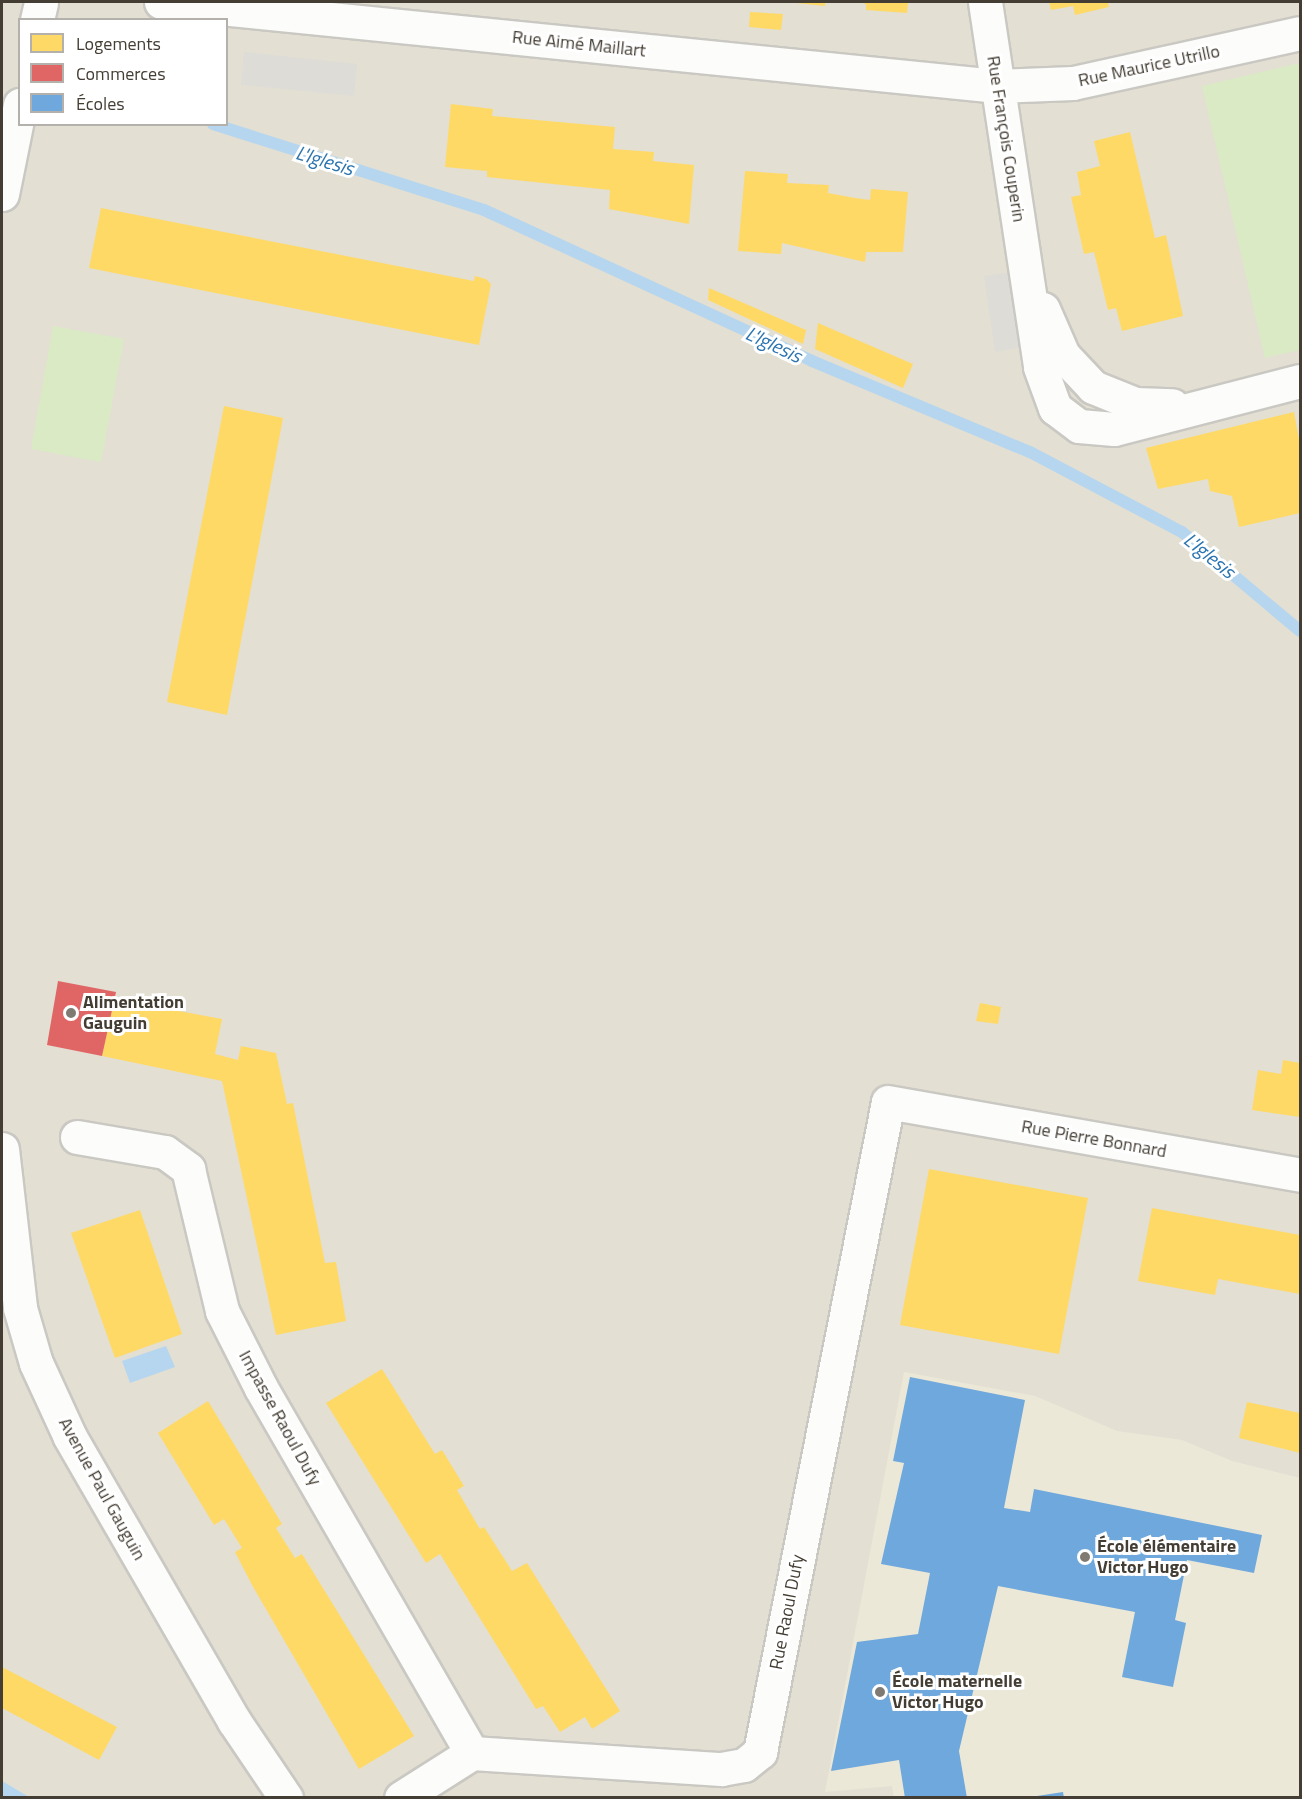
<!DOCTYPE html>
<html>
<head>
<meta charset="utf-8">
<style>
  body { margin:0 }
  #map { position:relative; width:1302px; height:1799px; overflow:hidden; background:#eeede6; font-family:"Titillium Web",sans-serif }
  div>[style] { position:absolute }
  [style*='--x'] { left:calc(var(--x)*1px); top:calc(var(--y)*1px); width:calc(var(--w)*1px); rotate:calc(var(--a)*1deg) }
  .residential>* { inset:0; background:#e3dfd3 }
  .education>* { inset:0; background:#ece8d8 }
  .green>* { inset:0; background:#daeac5 }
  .parking>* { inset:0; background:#dddcd6 }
  .water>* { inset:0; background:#b5d6ee }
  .homes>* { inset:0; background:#ffd966 }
  .shops>* { inset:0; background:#e06666 }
  .schools>* { inset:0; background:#6fa8dc }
  .stream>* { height:12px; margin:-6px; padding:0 6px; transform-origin:6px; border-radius:6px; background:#b5d6ee }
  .roads { filter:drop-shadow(2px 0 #cac8c2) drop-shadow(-2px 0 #cac8c2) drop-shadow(0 2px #cac8c2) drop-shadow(0 -2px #cac8c2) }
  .minor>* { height:33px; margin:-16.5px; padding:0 16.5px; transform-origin:16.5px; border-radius:16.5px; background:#fcfcfb }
  .dots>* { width:16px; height:16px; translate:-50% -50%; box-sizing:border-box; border:3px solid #fff; border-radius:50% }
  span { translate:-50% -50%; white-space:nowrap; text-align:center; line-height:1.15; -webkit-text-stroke:6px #fff; paint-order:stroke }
  .street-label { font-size:18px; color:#433d33 }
  .poi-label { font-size:18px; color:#433d33; font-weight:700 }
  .left { translate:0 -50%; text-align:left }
  .water-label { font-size:20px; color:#2b74b0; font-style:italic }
  .frame { position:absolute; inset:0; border:3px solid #433d33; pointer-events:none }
  .legend { position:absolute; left:18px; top:18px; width:210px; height:108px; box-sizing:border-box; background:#fff; border:2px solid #b4b1ad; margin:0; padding:8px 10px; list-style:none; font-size:18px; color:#433d33 }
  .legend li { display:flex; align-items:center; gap:12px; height:30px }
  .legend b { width:30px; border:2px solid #b4b1ad }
</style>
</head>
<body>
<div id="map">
  <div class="residential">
    <i style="clip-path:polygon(evenodd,2px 2px,1300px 2px,1300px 1797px,2px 1797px,2px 2px,20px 20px,226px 20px,226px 124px,20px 124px,20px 20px)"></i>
  </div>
  <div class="education">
    <i style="clip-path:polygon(904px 1372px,1035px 1396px,1117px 1431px,1182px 1440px,1232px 1461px,1300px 1478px,1300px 1797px,894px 1798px,892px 1786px,825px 1792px)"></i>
  </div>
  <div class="green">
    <i style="clip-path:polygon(1300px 63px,1300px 350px,1265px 358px,1202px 86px)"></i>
    <i style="clip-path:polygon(53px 326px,124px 339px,101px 462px,31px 449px)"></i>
  </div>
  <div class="parking">
    <i style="clip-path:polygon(244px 52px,357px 64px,354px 96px,241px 85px)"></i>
    <i style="clip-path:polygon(1018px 271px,1029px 346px,995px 352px,984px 276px)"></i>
  </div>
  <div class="water">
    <i style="clip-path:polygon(166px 1346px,175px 1367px,130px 1383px,122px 1361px)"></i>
    <i style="clip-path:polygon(2px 1781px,29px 1797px,2px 1797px)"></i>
  </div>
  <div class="homes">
    <i style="clip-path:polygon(786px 2px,825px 2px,825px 6px)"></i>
    <i style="clip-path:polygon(859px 2px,908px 2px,907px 13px,866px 10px,866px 4px)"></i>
    <i style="clip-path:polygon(1049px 2px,1108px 2px,1109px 7px,1075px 15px,1073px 6px,1051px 10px)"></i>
    <i style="clip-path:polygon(750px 12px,783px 14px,781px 30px,749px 27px)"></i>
    <i style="clip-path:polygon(451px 104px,493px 109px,492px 116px,615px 127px,613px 149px,654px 152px,653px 161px,694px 165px,689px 224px,609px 209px,610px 190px,487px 177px,487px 171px,445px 167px)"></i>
    <i style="clip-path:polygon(1130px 132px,1155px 238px,1166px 235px,1183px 316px,1122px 331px,1116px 308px,1108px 310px,1094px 252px,1084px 254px,1071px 197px,1081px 195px,1077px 172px,1100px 166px,1094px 141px)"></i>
    <i style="clip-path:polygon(745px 171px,788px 174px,787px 183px,829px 185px,828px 193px,855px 198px,870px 200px,871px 189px,908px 192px,903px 252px,866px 252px,865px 262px,782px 243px,781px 254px,738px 251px)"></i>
    <i style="clip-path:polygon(101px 208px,474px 281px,475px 276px,486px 279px,491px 284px,479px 345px,89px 268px)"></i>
    <i style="clip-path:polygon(709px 288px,806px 330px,803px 344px,708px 300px)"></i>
    <i style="clip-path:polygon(818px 323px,913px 364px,903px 388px,815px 349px)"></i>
    <i style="clip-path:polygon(224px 406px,283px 418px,227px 715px,167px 702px)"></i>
    <i style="clip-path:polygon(1294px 412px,1300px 445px,1300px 513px,1239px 527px,1232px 496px,1210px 491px,1208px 479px,1158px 489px,1146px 448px)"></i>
    <i style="clip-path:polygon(114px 999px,222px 1019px,215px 1054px,238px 1060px,241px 1046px,276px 1053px,287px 1104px,293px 1103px,325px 1263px,336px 1262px,346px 1321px,276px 1335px,222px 1081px,102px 1056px)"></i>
    <i style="clip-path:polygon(980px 1003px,1001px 1007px,998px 1024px,976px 1021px)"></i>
    <i style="clip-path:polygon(1283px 1060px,1300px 1063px,1300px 1117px,1252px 1110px,1258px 1070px,1281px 1074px)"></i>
    <i style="clip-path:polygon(929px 1169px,1088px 1198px,1059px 1354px,900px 1325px)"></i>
    <i style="clip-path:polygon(1152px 1208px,1300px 1235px,1300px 1294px,1218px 1279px,1215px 1295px,1138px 1281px)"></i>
    <i style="clip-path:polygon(140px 1210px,182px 1334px,115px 1358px,71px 1233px)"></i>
    <i style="clip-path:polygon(382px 1369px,435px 1454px,442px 1450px,464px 1486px,457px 1490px,480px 1529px,484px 1527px,512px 1571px,527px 1563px,620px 1711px,592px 1729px,585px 1717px,560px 1732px,543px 1706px,536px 1709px,440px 1554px,426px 1563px,326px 1403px)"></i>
    <i style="clip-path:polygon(208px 1401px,282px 1524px,276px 1528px,295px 1558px,302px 1554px,414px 1736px,359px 1769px,252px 1585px,235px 1552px,242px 1548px,224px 1519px,214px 1525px,158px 1433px)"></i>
    <i style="clip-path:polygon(1247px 1402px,1300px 1413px,1300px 1453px,1239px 1438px)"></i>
    <i style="clip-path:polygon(2px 1667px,117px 1727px,99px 1760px,2px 1708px)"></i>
  </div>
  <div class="shops">
    <i style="clip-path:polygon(58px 981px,116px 992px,102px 1056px,47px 1045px)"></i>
  </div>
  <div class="schools">
    <i style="clip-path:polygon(910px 1377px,1025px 1400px,1004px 1508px,1030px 1512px,1034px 1489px,1262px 1535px,1254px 1573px,1187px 1560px,1175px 1620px,1186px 1623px,1173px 1687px,1122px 1677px,1135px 1612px,998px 1586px,959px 1751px,967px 1798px,905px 1798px,899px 1760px,831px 1771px,857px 1642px,918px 1634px,930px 1573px,881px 1564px,904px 1463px,893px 1461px)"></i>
    <i style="clip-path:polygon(1063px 1792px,1064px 1798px,1037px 1798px,1037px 1796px)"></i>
  </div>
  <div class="stream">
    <i style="--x:213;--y:124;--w:284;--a:17.6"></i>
    <i style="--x:484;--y:210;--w:361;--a:24.7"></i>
    <i style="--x:812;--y:361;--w:236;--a:22.7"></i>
    <i style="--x:1030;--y:452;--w:172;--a:27.8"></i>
    <i style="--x:1182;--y:532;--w:154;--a:40"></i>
  </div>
  <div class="roads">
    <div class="minor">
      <i style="--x:161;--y:2;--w:839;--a:5.74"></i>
      <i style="--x:996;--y:86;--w:77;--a:-2.2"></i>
      <i style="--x:1073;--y:83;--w:232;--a:-12.4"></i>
      <i style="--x:985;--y:2;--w:369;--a:81.4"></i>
      <i style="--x:1040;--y:367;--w:44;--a:69.9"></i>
      <i style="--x:1055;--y:408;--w:30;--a:37"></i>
      <i style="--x:1079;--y:426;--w:35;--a:5"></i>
      <i style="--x:1114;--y:429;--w:192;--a:-14.5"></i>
      <i style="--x:37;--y:20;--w:18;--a:-77"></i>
      <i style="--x:2;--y:194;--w:91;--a:-78.6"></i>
      <i style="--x:1043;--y:309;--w:50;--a:66.5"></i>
      <i style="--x:1063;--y:355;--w:44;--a:46.8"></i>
      <i style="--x:1093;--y:387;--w:45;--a:22"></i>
      <i style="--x:1135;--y:404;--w:37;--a:2"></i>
      <i style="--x:77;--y:1137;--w:89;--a:9.7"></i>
      <i style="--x:165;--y:1152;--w:29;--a:36"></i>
      <i style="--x:188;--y:1169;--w:146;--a:76.5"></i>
      <i style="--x:222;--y:1311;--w:86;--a:63.1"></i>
      <i style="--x:261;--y:1388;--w:422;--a:60"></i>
      <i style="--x:2;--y:1149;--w:160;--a:83.5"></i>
      <i style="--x:20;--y:1308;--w:57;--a:73.8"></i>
      <i style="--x:36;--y:1363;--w:81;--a:65.3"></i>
      <i style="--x:70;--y:1437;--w:328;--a:60"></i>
      <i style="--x:234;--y:1721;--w:93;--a:56"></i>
      <i style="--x:401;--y:1798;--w:84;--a:-32.4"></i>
      <i style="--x:472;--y:1753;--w:250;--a:3.7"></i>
      <i style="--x:721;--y:1769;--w:23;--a:-10"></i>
      <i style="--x:744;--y:1765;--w:21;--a:-39"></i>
      <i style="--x:760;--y:1752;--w:662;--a:-78.86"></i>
      <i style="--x:888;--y:1102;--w:418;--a:10"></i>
    </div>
  </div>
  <div class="dots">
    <i style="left:71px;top:1013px;background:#7f7b72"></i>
    <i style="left:1085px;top:1557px;background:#7f7b72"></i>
    <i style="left:880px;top:1692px;background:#7f7b72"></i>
  </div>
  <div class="street-label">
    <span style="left:579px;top:44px;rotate:6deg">Rue Aimé Maillart</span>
    <span style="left:1149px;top:66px;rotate:-12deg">Rue Maurice Utrillo</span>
    <span style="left:1006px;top:139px;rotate:81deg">Rue François Couperin</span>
    <span style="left:1094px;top:1139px;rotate:10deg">Rue Pierre Bonnard</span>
    <span style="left:280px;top:1418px;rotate:61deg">Impasse Raoul Dufy</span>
    <span style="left:102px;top:1489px;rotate:61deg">Avenue Paul Gauguin</span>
    <span style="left:787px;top:1612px;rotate:-79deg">Rue Raoul Dufy</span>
  </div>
  <div class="poi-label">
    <span class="left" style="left:83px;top:1013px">Alimentation<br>Gauguin</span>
    <span class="left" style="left:1097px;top:1557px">École élémentaire<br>Victor Hugo</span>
    <span class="left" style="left:892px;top:1692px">École maternelle<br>Victor Hugo</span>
  </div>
  <div class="water-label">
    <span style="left:325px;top:160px;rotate:17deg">L'Iglesis</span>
    <span style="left:774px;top:344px;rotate:25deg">L'Iglesis</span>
    <span style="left:1210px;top:555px;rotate:39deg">L'Iglesis</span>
  </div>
  <div class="frame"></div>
  <ul class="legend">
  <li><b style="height:16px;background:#ffd966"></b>Logements</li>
  <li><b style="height:16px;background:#e06666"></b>Commerces</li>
  <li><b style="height:16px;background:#6fa8dc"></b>Écoles</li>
  </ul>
</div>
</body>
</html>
